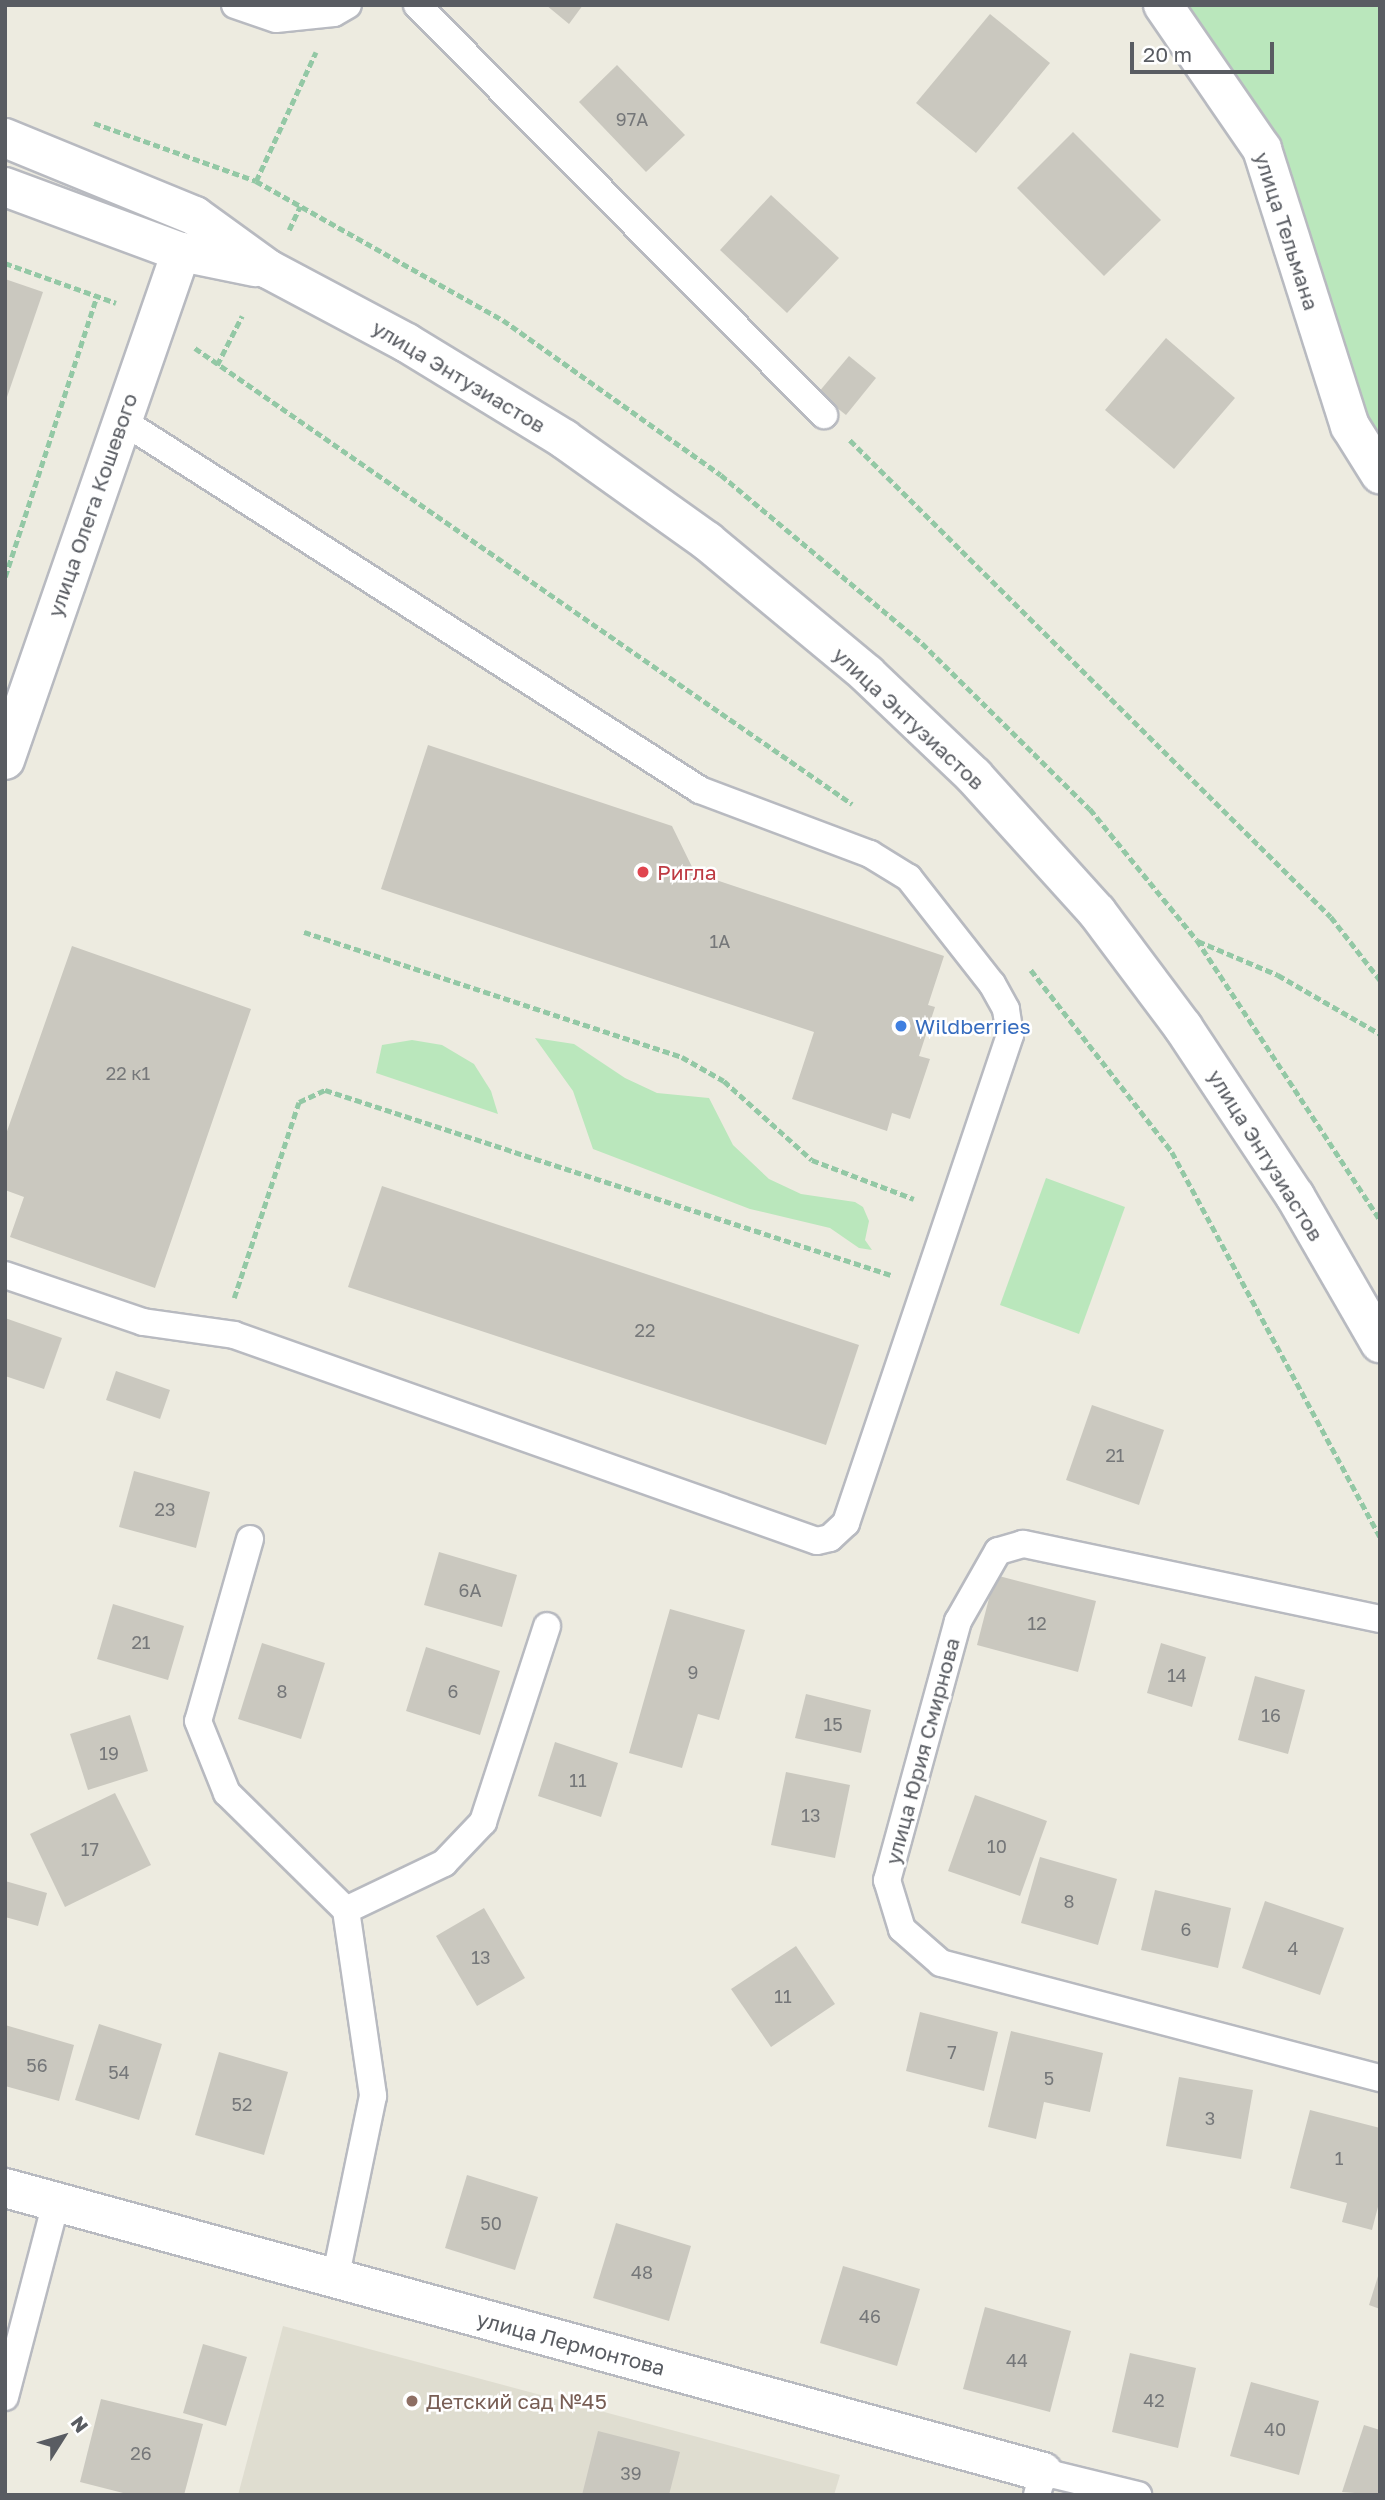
<!DOCTYPE html>
<html>
<head>
<meta charset="utf-8">
<style>
  body { margin:0 }
  #map { position:relative; width:1385px; height:2500px; overflow:hidden; background:#edebe0; font-family:"Golos Text",sans-serif }
  div>[style] { position:absolute }
  [style*='--x'] { left:calc(var(--x)*1px); top:calc(var(--y)*1px); width:calc(var(--w)*1px); rotate:calc(var(--a)*1deg) }
  .education>* { inset:0; background:#dfddd0 }
  .green>* { inset:0; background:#bae7bc }
  .building>* { inset:0; background:#cac8bf }
  .path>* { height:4.5px; margin-top:-2.25px; transform-origin:0; background:repeating-linear-gradient(90deg,#93c8a5 0 7px,transparent 0 10.5px) }
  .roads { filter:drop-shadow(2px 0 #b8bac0) drop-shadow(-2px 0 #b8bac0) drop-shadow(0 2px #b8bac0) drop-shadow(0 -2px #b8bac0) }
  .service>* { height:26px; margin:-13px; padding:0 13px; transform-origin:13px; border-radius:13px; background:#fff }
  .minor>* { height:38px; margin:-19px; padding:0 19px; transform-origin:19px; border-radius:19px; background:#fff }
  .secondary>* { height:38px; margin:-19px; padding:0 19px; transform-origin:19px; border-radius:19px; background:#fff }
  .dots>* { width:19px; height:19px; translate:-50% -50%; box-sizing:border-box; border:4px solid #fff; border-radius:50% }
  span { translate:-50% -50%; white-space:nowrap; text-align:center; line-height:1.15; -webkit-text-stroke:5px #fff; paint-order:stroke }
  .number-label { font-size:18px; color:#757779 }
  .number-label span { -webkit-text-stroke-width:0 }
  .street-label { font-size:21px; color:#595c62 }
  .health-label { font-size:21px; color:#be3a42 }
  .left { translate:0 -50%; text-align:left }
  .shop-label { font-size:21px; color:#366cbe }
  .education-label { font-size:21px; color:#785e54 }
  .frame { position:absolute; inset:0; border:7px solid #595c62; pointer-events:none }
  .north { position:absolute; left:28px; top:2402px; width:70px; height:70px; -webkit-text-stroke:5px #fff; paint-order:stroke; rotate:53deg; font-size:19px; font-weight:700; line-height:28px; text-align:center; color:#595c62 }
  .north::after { content:''; display:block; margin:auto; width:24px; height:32px; background:#595c62; clip-path:polygon(50% 0,100% 100%,50% 72%,0 100%) }
  .scale { position:absolute; left:1130px; top:42px; width:144px; height:32px; box-sizing:border-box; border:4px solid #595c62; border-top:0; padding-left:9px; font-size:21px; line-height:24px; white-space:nowrap; color:#595c62; -webkit-text-stroke:5px #fff; paint-order:stroke }
</style>
</head>
<body>
<div id="map">
  <div class="education">
    <i style="clip-path:polygon(283px 2326px,840px 2475px,834px 2495px,238px 2495px)"></i>
  </div>
  <div class="green">
    <i style="clip-path:polygon(1163px 5px,1380px 5px,1380px 474px,1262px 149px)"></i>
    <i style="clip-path:polygon(535px 1038px,574px 1044px,625px 1078px,657px 1093px,709px 1098px,733px 1145px,769px 1179px,801px 1194px,855px 1202px,863px 1207px,869px 1221px,865px 1240px,872px 1250px,859px 1248px,830px 1228px,750px 1209px,593px 1149px,573px 1091px)"></i>
    <i style="clip-path:polygon(412px 1040px,442px 1045px,474px 1064px,491px 1091px,498px 1114px,376px 1073px,382px 1045px)"></i>
    <i style="clip-path:polygon(1046px 1178px,1125px 1207px,1079px 1334px,1000px 1305px)"></i>
  </div>
  <div class="building">
    <i style="clip-path:polygon(546px 5px,583px 5px,569px 24px)"></i>
    <i style="clip-path:polygon(990px 14px,1050px 63px,976px 153px,916px 103px)"></i>
    <i style="clip-path:polygon(617px 65px,685px 135px,646px 172px,579px 102px)"></i>
    <i style="clip-path:polygon(1073px 132px,1161px 220px,1104px 276px,1017px 188px)"></i>
    <i style="clip-path:polygon(771px 195px,839px 258px,787px 313px,720px 250px)"></i>
    <i style="clip-path:polygon(5px 279px,43px 292px,6px 400px,5px 400px)"></i>
    <i style="clip-path:polygon(1166px 338px,1235px 398px,1174px 469px,1105px 410px)"></i>
    <i style="clip-path:polygon(849px 356px,876px 378px,846px 415px,818px 393px)"></i>
    <i style="clip-path:polygon(428px 745px,672px 826px,695px 873px,944px 956px,928px 1005px,935px 1007px,919px 1056px,930px 1059px,910px 1119px,892px 1113px,887px 1131px,792px 1099px,814px 1032px,381px 889px)"></i>
    <i style="clip-path:polygon(72px 946px,251px 1009px,155px 1288px,10px 1237px,24px 1197px,5px 1190px,5px 1137px)"></i>
    <i style="clip-path:polygon(382px 1186px,859px 1345px,826px 1445px,348px 1287px)"></i>
    <i style="clip-path:polygon(5px 1318px,62px 1338px,44px 1389px,5px 1376px)"></i>
    <i style="clip-path:polygon(116px 1371px,170px 1390px,160px 1419px,106px 1400px)"></i>
    <i style="clip-path:polygon(1092px 1405px,1164px 1430px,1139px 1505px,1066px 1480px)"></i>
    <i style="clip-path:polygon(134px 1471px,210px 1492px,196px 1548px,119px 1527px)"></i>
    <i style="clip-path:polygon(439px 1552px,517px 1575px,502px 1627px,424px 1605px)"></i>
    <i style="clip-path:polygon(995px 1575px,1096px 1601px,1078px 1672px,977px 1645px)"></i>
    <i style="clip-path:polygon(113px 1604px,184px 1626px,168px 1680px,97px 1659px)"></i>
    <i style="clip-path:polygon(670px 1609px,745px 1630px,719px 1720px,698px 1714px,682px 1768px,629px 1753px)"></i>
    <i style="clip-path:polygon(262px 1643px,325px 1663px,301px 1739px,238px 1719px)"></i>
    <i style="clip-path:polygon(1161px 1643px,1206px 1657px,1192px 1707px,1147px 1693px)"></i>
    <i style="clip-path:polygon(426px 1647px,500px 1671px,480px 1735px,406px 1711px)"></i>
    <i style="clip-path:polygon(1255px 1676px,1305px 1690px,1288px 1754px,1238px 1740px)"></i>
    <i style="clip-path:polygon(806px 1694px,871px 1710px,861px 1753px,795px 1738px)"></i>
    <i style="clip-path:polygon(130px 1715px,148px 1771px,88px 1790px,70px 1734px)"></i>
    <i style="clip-path:polygon(555px 1742px,618px 1763px,601px 1817px,538px 1796px)"></i>
    <i style="clip-path:polygon(786px 1772px,850px 1785px,835px 1858px,771px 1845px)"></i>
    <i style="clip-path:polygon(115px 1793px,151px 1865px,65px 1907px,30px 1834px)"></i>
    <i style="clip-path:polygon(975px 1795px,1047px 1821px,1020px 1896px,948px 1871px)"></i>
    <i style="clip-path:polygon(1040px 1857px,1117px 1879px,1098px 1945px,1021px 1923px)"></i>
    <i style="clip-path:polygon(5px 1881px,47px 1893px,38px 1926px,5px 1917px)"></i>
    <i style="clip-path:polygon(1155px 1890px,1231px 1908px,1218px 1968px,1141px 1950px)"></i>
    <i style="clip-path:polygon(1265px 1901px,1344px 1928px,1320px 1995px,1242px 1968px)"></i>
    <i style="clip-path:polygon(484px 1908px,525px 1978px,477px 2006px,436px 1936px)"></i>
    <i style="clip-path:polygon(796px 1946px,835px 2004px,771px 2047px,731px 1989px)"></i>
    <i style="clip-path:polygon(920px 2012px,998px 2032px,984px 2091px,906px 2071px)"></i>
    <i style="clip-path:polygon(99px 2024px,162px 2044px,139px 2120px,75px 2100px)"></i>
    <i style="clip-path:polygon(5px 2025px,74px 2045px,59px 2101px,5px 2086px)"></i>
    <i style="clip-path:polygon(1011px 2031px,1103px 2053px,1090px 2112px,1044px 2102px,1036px 2139px,988px 2127px)"></i>
    <i style="clip-path:polygon(219px 2052px,288px 2072px,264px 2155px,195px 2135px)"></i>
    <i style="clip-path:polygon(1179px 2077px,1253px 2090px,1241px 2159px,1166px 2146px)"></i>
    <i style="clip-path:polygon(1310px 2110px,1380px 2128px,1380px 2199px,1372px 2230px,1342px 2222px,1347px 2203px,1290px 2188px)"></i>
    <i style="clip-path:polygon(467px 2175px,538px 2197px,515px 2270px,445px 2248px)"></i>
    <i style="clip-path:polygon(616px 2223px,691px 2246px,669px 2321px,593px 2298px)"></i>
    <i style="clip-path:polygon(843px 2266px,920px 2289px,897px 2366px,820px 2343px)"></i>
    <i style="clip-path:polygon(1379px 2273px,1380px 2273px,1380px 2309px,1369px 2305px)"></i>
    <i style="clip-path:polygon(985px 2307px,1071px 2331px,1050px 2412px,963px 2389px)"></i>
    <i style="clip-path:polygon(203px 2344px,247px 2357px,226px 2426px,183px 2413px)"></i>
    <i style="clip-path:polygon(1130px 2353px,1196px 2368px,1178px 2448px,1112px 2432px)"></i>
    <i style="clip-path:polygon(1251px 2382px,1319px 2401px,1299px 2475px,1230px 2456px)"></i>
    <i style="clip-path:polygon(101px 2399px,203px 2424px,184px 2495px,131px 2495px,80px 2482px)"></i>
    <i style="clip-path:polygon(1364px 2425px,1380px 2430px,1380px 2495px,1342px 2492px)"></i>
    <i style="clip-path:polygon(598px 2431px,680px 2452px,669px 2495px,582px 2495px)"></i>
  </div>
  <div class="path">
    <i style="--x:94;--y:123;--w:172;--a:19.7"></i>
    <i style="--x:256;--y:181;--w:283;--a:29.4"></i>
    <i style="--x:503;--y:320;--w:267;--a:35.4"></i>
    <i style="--x:721;--y:475;--w:262;--a:39.9"></i>
    <i style="--x:922;--y:643;--w:236;--a:44.7"></i>
    <i style="--x:1090;--y:809;--w:169;--a:50.8"></i>
    <i style="--x:1197;--y:940;--w:334;--a:56.8"></i>
    <i style="--x:256;--y:181;--w:142;--a:-65.1"></i>
    <i style="--x:289;--y:230;--w:26;--a:-65"></i>
    <i style="--x:5;--y:263;--w:118;--a:19.8"></i>
    <i style="--x:195;--y:348;--w:800;--a:34.76"></i>
    <i style="--x:217;--y:365;--w:55;--a:-63"></i>
    <i style="--x:850;--y:440;--w:677;--a:44.76"></i>
    <i style="--x:1331;--y:917;--w:80;--a:52.1"></i>
    <i style="--x:5;--y:577;--w:296;--a:-71.9"></i>
    <i style="--x:304;--y:932;--w:398;--a:18.3"></i>
    <i style="--x:682;--y:1057;--w:48;--a:29.7"></i>
    <i style="--x:724;--y:1081;--w:118;--a:41.9"></i>
    <i style="--x:812;--y:1160;--w:109;--a:20.9"></i>
    <i style="--x:1198;--y:941;--w:87;--a:23"></i>
    <i style="--x:1278;--y:975;--w:118;--a:30"></i>
    <i style="--x:1031;--y:970;--w:230;--a:52.2"></i>
    <i style="--x:1172;--y:1152;--w:438;--a:61.6"></i>
    <i style="--x:234;--y:1298;--w:206;--a:-71.7"></i>
    <i style="--x:299;--y:1102;--w:29;--a:-25"></i>
    <i style="--x:325;--y:1090;--w:595;--a:18.1"></i>
  </div>
  <div class="roads">
    <div class="service">
      <i style="--x:235;--y:5;--w:43;--a:18.9"></i>
      <i style="--x:276;--y:19;--w:58;--a:-5.9"></i>
      <i style="--x:334;--y:13;--w:16;--a:-30"></i>
      <i style="--x:417;--y:5;--w:578;--a:45.21"></i>
      <i style="--x:5;--y:1275;--w:146;--a:18.8"></i>
      <i style="--x:143;--y:1322;--w:92;--a:8.1"></i>
      <i style="--x:234;--y:1335;--w:618;--a:19.46"></i>
      <i style="--x:817;--y:1541;--w:13;--a:-13"></i>
      <i style="--x:830;--y:1538;--w:22;--a:-43"></i>
      <i style="--x:846;--y:1523;--w:515;--a:-71.42"></i>
      <i style="--x:1010;--y:1035;--w:26;--a:-99"></i>
      <i style="--x:1006;--y:1009;--w:29;--a:-119"></i>
      <i style="--x:992;--y:984;--w:135;--a:-128.1"></i>
      <i style="--x:909;--y:878;--w:46;--a:-148.4"></i>
      <i style="--x:870;--y:854;--w:182;--a:-159.4"></i>
      <i style="--x:700;--y:790;--w:687;--a:-147.42"></i>
      <i style="--x:250;--y:1539;--w:189;--a:105.9"></i>
      <i style="--x:198;--y:1721;--w:78;--a:68.1"></i>
      <i style="--x:227;--y:1793;--w:167;--a:44.5"></i>
      <i style="--x:346;--y:1910;--w:188;--a:81.7"></i>
      <i style="--x:373;--y:2096;--w:187;--a:101.7"></i>
      <i style="--x:1380;--y:1619;--w:365;--a:-168.1"></i>
      <i style="--x:1023;--y:1544;--w:26;--a:164"></i>
      <i style="--x:998;--y:1551;--w:81;--a:119.7"></i>
      <i style="--x:958;--y:1621;--w:269;--a:105.3"></i>
      <i style="--x:887;--y:1880;--w:51;--a:73"></i>
      <i style="--x:902;--y:1929;--w:52;--a:41.1"></i>
      <i style="--x:941;--y:1963;--w:454;--a:14.7"></i>
      <i style="--x:346;--y:1910;--w:109;--a:-25.6"></i>
      <i style="--x:444;--y:1863;--w:57;--a:-46.4"></i>
      <i style="--x:483;--y:1822;--w:206;--a:-71.9"></i>
      <i style="--x:5;--y:2397;--w:201;--a:-75.3"></i>
      <i style="--x:1037;--y:2495;--w:24;--a:-75"></i>
      <i style="--x:1043;--y:2472;--w:98;--a:13.6"></i>
    </div>
    <div class="minor">
      <i style="--x:1163;--y:5;--w:175;--a:55.5"></i>
      <i style="--x:1262;--y:149;--w:291;--a:72.4"></i>
      <i style="--x:1350;--y:426;--w:57;--a:58"></i>
      <i style="--x:5;--y:760;--w:538;--a:-70.89"></i>
      <i style="--x:5;--y:2188;--w:1076;--a:15.3"></i>
    </div>
    <div class="secondary">
      <i style="--x:5;--y:138;--w:205;--a:22.3"></i>
      <i style="--x:195;--y:216;--w:90;--a:36"></i>
      <i style="--x:268;--y:269;--w:157;--a:28"></i>
      <i style="--x:407;--y:343;--w:184;--a:31.4"></i>
      <i style="--x:564;--y:439;--w:176;--a:35.5"></i>
      <i style="--x:707;--y:541;--w:208;--a:39.7"></i>
      <i style="--x:867;--y:674;--w:148;--a:43.6"></i>
      <i style="--x:974;--y:776;--w:183;--a:47.9"></i>
      <i style="--x:1097;--y:912;--w:144;--a:53.2"></i>
      <i style="--x:1183;--y:1027;--w:203;--a:56.5"></i>
      <i style="--x:1295;--y:1196;--w:170;--a:60"></i>
      <i style="--x:5;--y:187;--w:188;--a:20.3"></i>
      <i style="--x:181;--y:252;--w:76;--a:11.5"></i>
    </div>
  </div>
  <div class="dots">
    <i style="left:643px;top:872px;background:#e0444e"></i>
    <i style="left:901px;top:1026px;background:#3f7fe0"></i>
    <i style="left:412px;top:2401px;background:#8d6e63"></i>
  </div>
  <div class="number-label">
    <span style="left:632px;top:119px">97А</span>
    <span style="left:720px;top:941px">1А</span>
    <span style="left:128px;top:1073px">22 к1</span>
    <span style="left:645px;top:1330px">22</span>
    <span style="left:1115px;top:1455px">21</span>
    <span style="left:165px;top:1509px">23</span>
    <span style="left:470px;top:1590px">6А</span>
    <span style="left:1037px;top:1623px">12</span>
    <span style="left:141px;top:1642px">21</span>
    <span style="left:693px;top:1672px">9</span>
    <span style="left:1177px;top:1675px">14</span>
    <span style="left:282px;top:1691px">8</span>
    <span style="left:453px;top:1691px">6</span>
    <span style="left:1271px;top:1715px">16</span>
    <span style="left:833px;top:1724px">15</span>
    <span style="left:109px;top:1753px">19</span>
    <span style="left:578px;top:1780px">11</span>
    <span style="left:811px;top:1815px">13</span>
    <span style="left:997px;top:1846px">10</span>
    <span style="left:90px;top:1849px">17</span>
    <span style="left:1069px;top:1901px">8</span>
    <span style="left:1186px;top:1929px">6</span>
    <span style="left:1293px;top:1948px">4</span>
    <span style="left:481px;top:1957px">13</span>
    <span style="left:783px;top:1996px">11</span>
    <span style="left:952px;top:2052px">7</span>
    <span style="left:37px;top:2065px">56</span>
    <span style="left:119px;top:2072px">54</span>
    <span style="left:1049px;top:2078px">5</span>
    <span style="left:242px;top:2104px">52</span>
    <span style="left:1210px;top:2118px">3</span>
    <span style="left:1339px;top:2158px">1</span>
    <span style="left:491px;top:2223px">50</span>
    <span style="left:642px;top:2272px">48</span>
    <span style="left:870px;top:2316px">46</span>
    <span style="left:1017px;top:2360px">44</span>
    <span style="left:1154px;top:2400px">42</span>
    <span style="left:1275px;top:2429px">40</span>
    <span style="left:141px;top:2453px">26</span>
    <span style="left:631px;top:2473px">39</span>
  </div>
  <div class="street-label">
    <span style="left:1287px;top:231px;rotate:72deg">улица Тельмана</span>
    <span style="left:459px;top:376px;rotate:31deg">улица Энтузиастов</span>
    <span style="left:92px;top:505px;rotate:-71deg">улица Олега Кошевого</span>
    <span style="left:909px;top:718px;rotate:43deg">улица Энтузиастов</span>
    <span style="left:1266px;top:1155px;rotate:58deg">улица Энтузиастов</span>
    <span style="left:922px;top:1751px;rotate:-75deg">улица Юрия Смирнова</span>
    <span style="left:571px;top:2343px;rotate:15deg">улица Лермонтова</span>
  </div>
  <div class="health-label">
    <span class="left" style="left:657px;top:872px">Ригла</span>
  </div>
  <div class="shop-label">
    <span class="left" style="left:915px;top:1026px">Wildberries</span>
  </div>
  <div class="education-label">
    <span class="left" style="left:426px;top:2401px">Детский сад №45</span>
  </div>
  <div class="frame"></div>
  <div class="north">N</div>
  <div class="scale">20 m</div>
</div>
</body>
</html>
